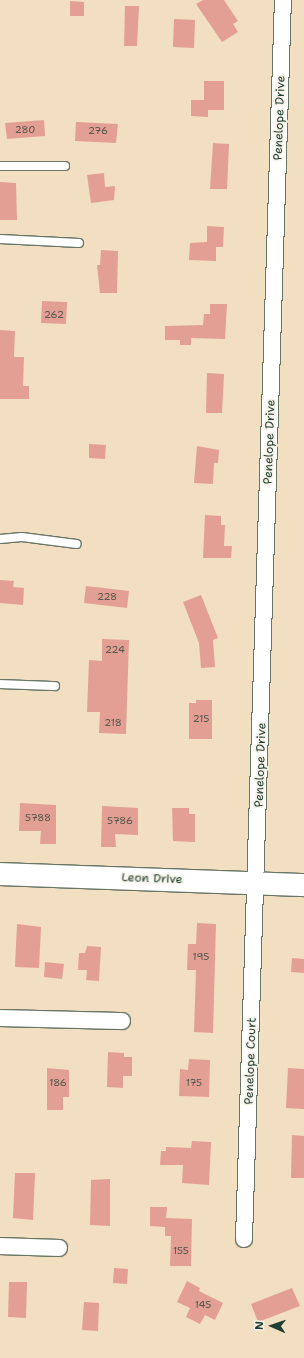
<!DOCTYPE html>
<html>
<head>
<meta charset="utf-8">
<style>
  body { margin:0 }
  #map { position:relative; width:304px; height:1358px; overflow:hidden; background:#f2dec1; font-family:"Shantell Sans",sans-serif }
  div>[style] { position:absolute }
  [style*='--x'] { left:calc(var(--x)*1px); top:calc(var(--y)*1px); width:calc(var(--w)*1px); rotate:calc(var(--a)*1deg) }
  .building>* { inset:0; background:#e49f94 }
  .roads { filter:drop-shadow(1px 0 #697565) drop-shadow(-1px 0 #697565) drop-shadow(0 1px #697565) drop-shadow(0 -1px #697565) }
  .lane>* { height:8px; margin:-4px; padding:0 4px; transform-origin:4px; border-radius:4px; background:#fff }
  .street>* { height:16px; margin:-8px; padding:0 8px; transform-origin:8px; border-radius:8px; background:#fff }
  .secondary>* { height:22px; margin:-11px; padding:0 11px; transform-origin:11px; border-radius:11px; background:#fff }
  span { translate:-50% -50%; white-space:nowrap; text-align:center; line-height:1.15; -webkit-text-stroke:3.5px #f7f3e8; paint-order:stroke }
  .number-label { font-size:10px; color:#50564c }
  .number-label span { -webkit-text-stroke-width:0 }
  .street-label { font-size:12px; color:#1f3d34 }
  .north { position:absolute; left:252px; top:1306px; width:40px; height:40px; -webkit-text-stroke:3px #f7f3e8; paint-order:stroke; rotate:272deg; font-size:11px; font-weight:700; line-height:16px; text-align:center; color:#1f3d34 }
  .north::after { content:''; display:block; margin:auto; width:14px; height:18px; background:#1f3d34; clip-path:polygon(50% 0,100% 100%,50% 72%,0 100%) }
</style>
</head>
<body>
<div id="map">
  <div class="building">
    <i style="clip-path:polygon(203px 0,224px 0,238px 21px,233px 24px,238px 32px,222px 42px,196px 4px)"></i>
    <i style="clip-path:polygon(70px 1px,84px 2px,84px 16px,70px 16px)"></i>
    <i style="clip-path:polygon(125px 6px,139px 6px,137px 46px,124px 46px)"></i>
    <i style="clip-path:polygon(174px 19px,195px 20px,194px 48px,173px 47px)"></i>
    <i style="clip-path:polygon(204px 81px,224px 81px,224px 110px,208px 110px,208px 117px,191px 116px,191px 100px,204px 100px)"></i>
    <i style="clip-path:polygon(44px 120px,45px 136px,7px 139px,5px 123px)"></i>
    <i style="clip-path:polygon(76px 122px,118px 124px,116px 143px,75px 141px)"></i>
    <i style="clip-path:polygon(213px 143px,229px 144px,227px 189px,210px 189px)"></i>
    <i style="clip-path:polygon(104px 173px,105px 187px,115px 186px,114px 200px,91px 203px,87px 175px)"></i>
    <i style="clip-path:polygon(0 182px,16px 183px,17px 220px,0 220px)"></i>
    <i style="clip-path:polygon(207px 226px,224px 227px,223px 247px,216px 247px,216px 261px,189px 260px,190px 243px,207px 242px)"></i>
    <i style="clip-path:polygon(101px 250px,118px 251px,117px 293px,100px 293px,97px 265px,100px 265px)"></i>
    <i style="clip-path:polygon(42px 301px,67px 302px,66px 324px,41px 323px)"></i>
    <i style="clip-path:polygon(210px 304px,227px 304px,225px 339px,191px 338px,191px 345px,180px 345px,180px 340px,165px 340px,165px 326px,203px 325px,204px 314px,210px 314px)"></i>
    <i style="clip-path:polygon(0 330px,15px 331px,14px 357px,24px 357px,23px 386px,29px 386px,29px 399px,0 399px)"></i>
    <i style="clip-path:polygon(207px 373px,224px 374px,222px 413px,206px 413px)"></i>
    <i style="clip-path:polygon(89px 444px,106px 445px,105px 459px,89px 458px)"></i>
    <i style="clip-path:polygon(197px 446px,219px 450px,218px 463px,214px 463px,213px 484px,194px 483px)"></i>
    <i style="clip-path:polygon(205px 515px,221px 516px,221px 525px,225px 525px,224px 546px,232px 546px,231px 558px,203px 558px)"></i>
    <i style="clip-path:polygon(0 580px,14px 581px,13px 587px,24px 588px,23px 605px,0 603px)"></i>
    <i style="clip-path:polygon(86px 586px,129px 591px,127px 608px,84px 603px)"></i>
    <i style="clip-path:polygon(201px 595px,218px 638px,213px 640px,215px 667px,201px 668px,199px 643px,183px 602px)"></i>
    <i style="clip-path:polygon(102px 639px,129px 640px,126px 734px,99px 733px,100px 712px,87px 712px,89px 660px,102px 661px)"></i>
    <i style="clip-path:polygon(196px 700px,212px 700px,212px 739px,189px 739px,189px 703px,196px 703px)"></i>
    <i style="clip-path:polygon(20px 803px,56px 805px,56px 844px,40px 844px,41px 831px,19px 831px)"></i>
    <i style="clip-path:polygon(102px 806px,138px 808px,138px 835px,115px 834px,116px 847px,101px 847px)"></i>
    <i style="clip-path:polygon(172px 808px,189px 808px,189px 814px,195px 814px,195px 842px,173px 841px)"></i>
    <i style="clip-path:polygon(197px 923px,216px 924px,213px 1033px,194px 1032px,196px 970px,187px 970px,188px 944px,196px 944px)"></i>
    <i style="clip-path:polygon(17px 924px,41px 927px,39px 968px,15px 967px)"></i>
    <i style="clip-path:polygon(87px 946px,101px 947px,99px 981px,86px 980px,87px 970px,78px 970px,79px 953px,85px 953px)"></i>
    <i style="clip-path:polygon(292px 958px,304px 959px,304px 973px,291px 972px)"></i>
    <i style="clip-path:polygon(45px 962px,64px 964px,62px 979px,44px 977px)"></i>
    <i style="clip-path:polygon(108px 1052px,124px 1053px,124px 1057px,132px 1057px,132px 1076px,123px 1076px,123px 1088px,107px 1087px)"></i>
    <i style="clip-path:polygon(189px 1059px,210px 1060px,209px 1097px,179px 1096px,180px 1069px,188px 1070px)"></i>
    <i style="clip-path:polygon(47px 1068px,69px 1070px,69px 1097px,63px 1097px,63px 1110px,47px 1110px)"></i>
    <i style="clip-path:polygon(288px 1068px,304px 1069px,304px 1109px,286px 1108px)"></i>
    <i style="clip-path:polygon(292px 1135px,304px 1136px,304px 1178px,291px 1178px)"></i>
    <i style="clip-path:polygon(192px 1141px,211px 1142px,209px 1185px,182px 1183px,183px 1165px,160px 1165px,161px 1151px,166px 1151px,166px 1147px,191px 1148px)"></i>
    <i style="clip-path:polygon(15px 1173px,35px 1173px,33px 1220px,13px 1218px)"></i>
    <i style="clip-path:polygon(110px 1179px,110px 1226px,90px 1225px,91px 1180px)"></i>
    <i style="clip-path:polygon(150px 1207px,167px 1207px,166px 1218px,192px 1219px,191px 1266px,170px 1266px,171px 1236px,165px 1236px,165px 1227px,150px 1226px)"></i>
    <i style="clip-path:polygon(114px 1268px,128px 1269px,127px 1284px,113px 1283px)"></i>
    <i style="clip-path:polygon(187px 1281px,200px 1288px,199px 1291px,223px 1303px,215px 1320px,205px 1315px,200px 1324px,186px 1317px,190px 1308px,177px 1302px)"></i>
    <i style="clip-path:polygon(9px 1282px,27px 1282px,26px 1318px,8px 1317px)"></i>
    <i style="clip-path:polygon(292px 1288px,300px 1306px,258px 1322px,251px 1304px)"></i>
    <i style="clip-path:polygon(84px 1302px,99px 1303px,98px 1331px,82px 1330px)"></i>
  </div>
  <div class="roads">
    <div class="lane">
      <i style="--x:0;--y:166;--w:65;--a:0"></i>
      <i style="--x:0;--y:239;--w:79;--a:2.9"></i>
      <i style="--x:0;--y:539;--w:22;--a:-5"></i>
      <i style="--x:22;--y:537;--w:55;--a:7.3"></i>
      <i style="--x:0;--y:684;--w:55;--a:2.1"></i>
    </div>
    <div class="street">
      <i style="--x:0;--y:1018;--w:122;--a:1.4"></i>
      <i style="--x:244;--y:1239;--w:1240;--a:-88.2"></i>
      <i style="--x:0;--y:1246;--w:59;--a:1.9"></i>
    </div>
    <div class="secondary">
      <i style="--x:0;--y:874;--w:304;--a:2.1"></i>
    </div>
  </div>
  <div class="number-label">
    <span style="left:25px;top:130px">280</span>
    <span style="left:98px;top:131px">276</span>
    <span style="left:54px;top:315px">262</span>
    <span style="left:107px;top:597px">228</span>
    <span style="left:115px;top:650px">224</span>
    <span style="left:201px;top:719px">215</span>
    <span style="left:113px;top:723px">218</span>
    <span style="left:38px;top:818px">5788</span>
    <span style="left:120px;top:821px">5786</span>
    <span style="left:201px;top:957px">195</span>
    <span style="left:58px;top:1083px">186</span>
    <span style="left:194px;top:1083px">175</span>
    <span style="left:181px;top:1251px">155</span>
    <span style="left:203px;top:1305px">145</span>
  </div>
  <div class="street-label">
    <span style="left:280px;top:118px;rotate:-88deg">Penelope Drive</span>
    <span style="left:270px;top:442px;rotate:-88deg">Penelope Drive</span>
    <span style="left:261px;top:765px;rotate:-88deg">Penelope Drive</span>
    <span style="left:152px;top:879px;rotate:2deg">Leon Drive</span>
    <span style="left:251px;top:1061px;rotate:-88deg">Penelope Court</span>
  </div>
  <div class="north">N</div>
</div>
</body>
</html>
